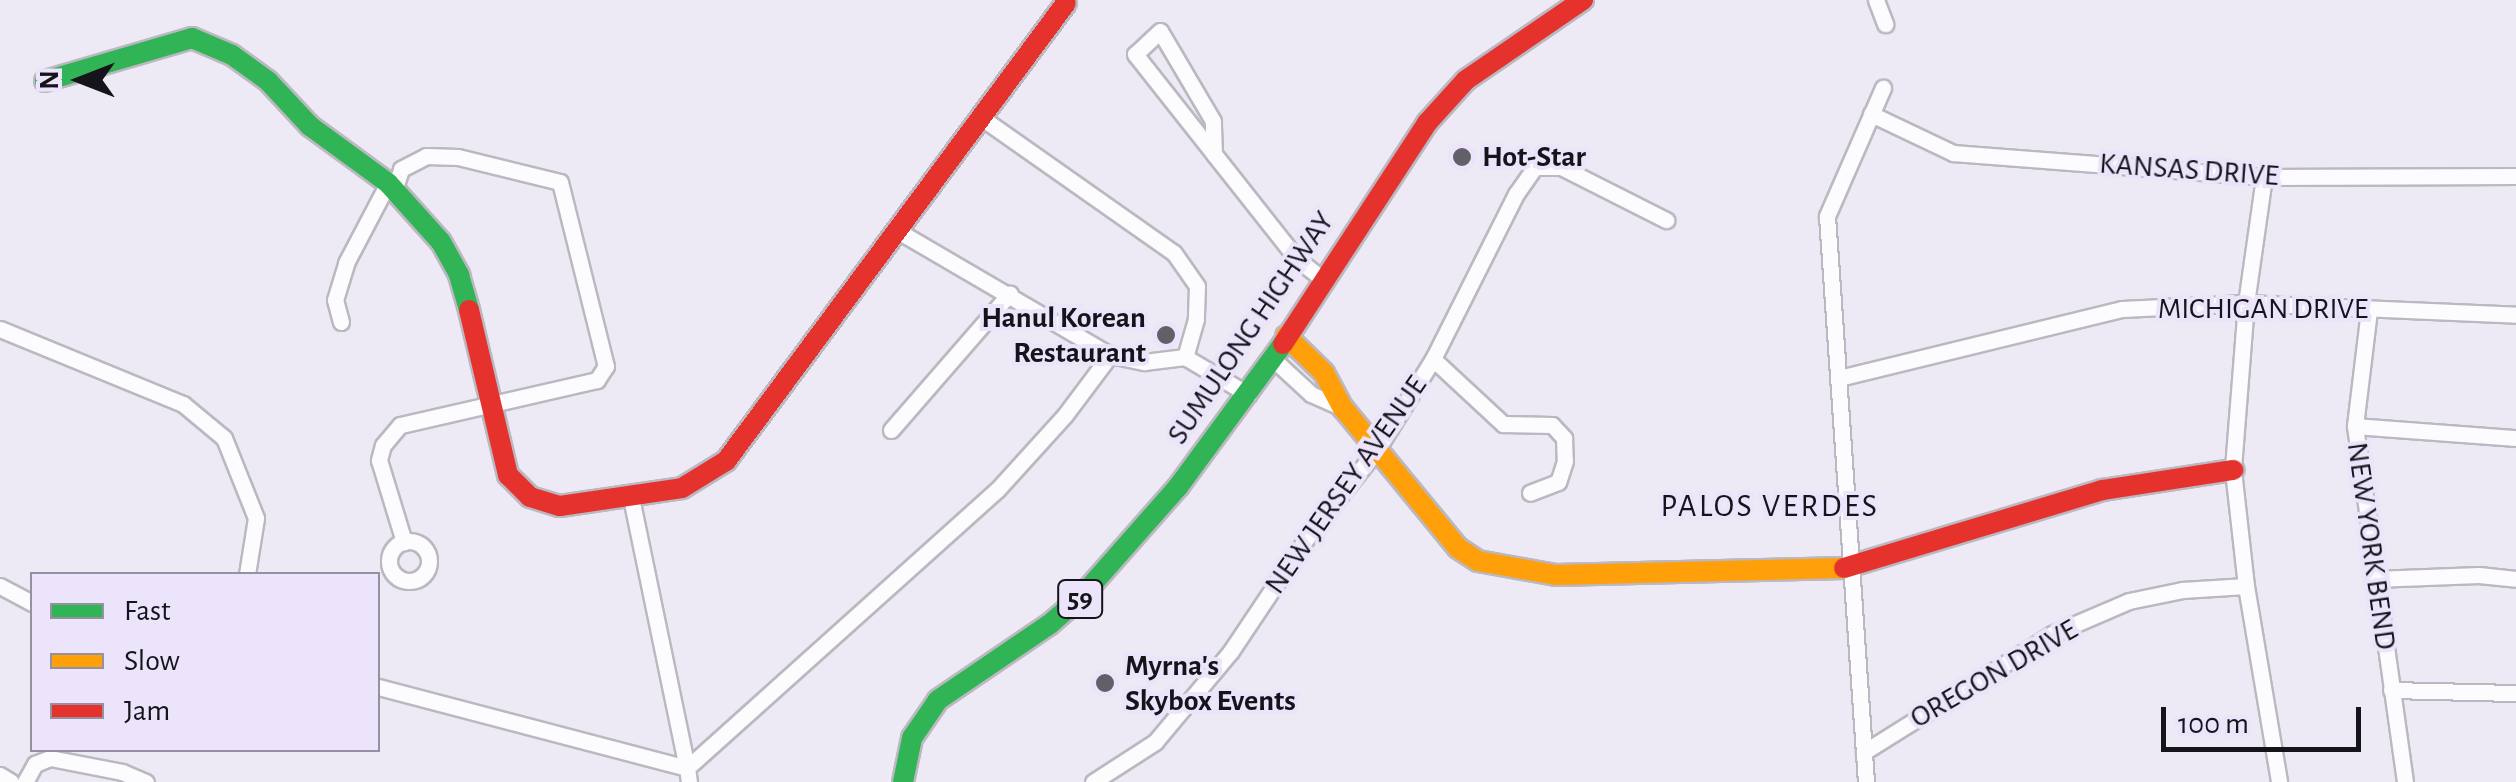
<!DOCTYPE html>
<html>
<head>
<meta charset="utf-8">
<style>
  body { margin:0 }
  #map { position:relative; width:2516px; height:782px; overflow:hidden; background:#ede9f5; font-family:"Alegreya Sans",sans-serif }
  div>[style] { position:absolute }
  [style*='--x'] { left:calc(var(--x)*1px); top:calc(var(--y)*1px); width:calc(var(--w)*1px); rotate:calc(var(--a)*1deg) }
  .roads { filter:drop-shadow(2px 0 #bbb8c1) drop-shadow(-2px 0 #bbb8c1) drop-shadow(0 2px #bbb8c1) drop-shadow(0 -2px #bbb8c1) }
  .street>* { height:15px; margin:-7.5px; padding:0 7.5px; transform-origin:7.5px; border-radius:7.5px; background:#fcfcfe }
  .street>.ring { margin:-7.5px; padding:0; box-sizing:content-box; background:none; border:15px solid #fcfcfe; border-radius:50% }
  .fast>* { height:20px; margin:-10px; padding:0 10px; transform-origin:10px; border-radius:10px; background:#30b455 }
  .slow>* { height:20px; margin:-10px; padding:0 10px; transform-origin:10px; border-radius:10px; background:#ff9f0a }
  .jam>* { height:20px; margin:-10px; padding:0 10px; transform-origin:10px; border-radius:10px; background:#e5322d }
  .dots>* { width:28px; height:28px; translate:-50% -50%; box-sizing:border-box; border:5px solid #ebe4fa; border-radius:50% }
  span { translate:-50% -50%; white-space:nowrap; text-align:center; line-height:1.15; -webkit-text-stroke:8px #ebe4fa; paint-order:stroke }
  .shield-label span { padding:2px 8px; background:#ebe4fa; border:2px solid; border-radius:8px; -webkit-text-stroke-width:0 }
  .shield-label { font-size:28px; color:#16141b; font-weight:700 }
  .poi-label { font-size:30px; color:#16141b; font-weight:700 }
  .left { translate:0 -50%; text-align:left }
  .right { translate:-100% -50%; text-align:right }
  .street-label { font-size:30px; color:#16141b }
  .neighbourhood-label { font-size:32px; color:#16141b; letter-spacing:2.5px }
  .legend { position:absolute; left:30px; top:572px; width:350px; height:180px; box-sizing:border-box; background:#ebe4fa; border:2px solid #9691a1; margin:0; padding:12px 18px; list-style:none; font-size:30px; color:#16141b }
  .legend li { display:flex; align-items:center; gap:20px; height:50px }
  .legend b { width:50px; border:2px solid #9691a1 }
  .north { position:absolute; left:30px; top:30px; width:100px; height:100px; -webkit-text-stroke:8px #ebe4fa; paint-order:stroke; rotate:270deg; font-size:28px; font-weight:700; line-height:40px; text-align:center; color:#16141b }
  .north::after { content:''; display:block; margin:auto; width:35px; height:45px; background:#16141b; clip-path:polygon(50% 0,100% 100%,50% 72%,0 100%) }
  .scale { position:absolute; left:2161px; top:707px; width:200px; height:45px; box-sizing:border-box; border:5px solid #16141b; border-top:0; padding-left:12px; font-size:30px; line-height:35px; white-space:nowrap; color:#16141b; -webkit-text-stroke:8px #ebe4fa; paint-order:stroke }
</style>
</head>
<body>
<div id="map">
  <div class="roads">
    <div class="street">
      <i style="--x:1876;--y:0;--w:26;--a:69"></i>
      <i style="--x:1871;--y:114;--w:91;--a:25.4"></i>
      <i style="--x:1953;--y:153;--w:312;--a:4.4"></i>
      <i style="--x:2264;--y:177;--w:252;--a:-0.2"></i>
      <i style="--x:979;--y:116;--w:238;--a:35.1"></i>
      <i style="--x:1174;--y:253;--w:40;--a:55.1"></i>
      <i style="--x:1197;--y:286;--w:33;--a:92"></i>
      <i style="--x:1196;--y:319;--w:40;--a:106"></i>
      <i style="--x:1214;--y:154;--w:33;--a:-92"></i>
      <i style="--x:1213;--y:121;--w:104;--a:-120.5"></i>
      <i style="--x:1160;--y:31;--w:34;--a:137"></i>
      <i style="--x:1135;--y:54;--w:127;--a:51.7"></i>
      <i style="--x:1214;--y:154;--w:134;--a:51.7"></i>
      <i style="--x:1297;--y:259;--w:33;--a:38"></i>
      <i style="--x:2264;--y:177;--w:127;--a:98.1"></i>
      <i style="--x:2246;--y:303;--w:168;--a:94.5"></i>
      <i style="--x:2233;--y:470;--w:117;--a:83.6"></i>
      <i style="--x:2246;--y:586;--w:199;--a:80.4"></i>
      <i style="--x:394;--y:191;--w:23;--a:-72"></i>
      <i style="--x:401;--y:169;--w:28;--a:-27"></i>
      <i style="--x:426;--y:156;--w:32;--a:2"></i>
      <i style="--x:458;--y:157;--w:105;--a:13.8"></i>
      <i style="--x:560;--y:182;--w:190;--a:76"></i>
      <i style="--x:606;--y:366;--w:17;--a:123"></i>
      <i style="--x:597;--y:380;--w:202;--a:167.1"></i>
      <i style="--x:400;--y:425;--w:26;--a:130"></i>
      <i style="--x:383;--y:445;--w:16;--a:105"></i>
      <i style="--x:379;--y:460;--w:86;--a:73"></i>
      <i style="--x:898;--y:231;--w:246;--a:30.3"></i>
      <i style="--x:1110;--y:355;--w:35;--a:12"></i>
      <i style="--x:1144;--y:362;--w:41;--a:-7"></i>
      <i style="--x:1185;--y:357;--w:74;--a:30.7"></i>
      <i style="--x:2369;--y:310;--w:117;--a:96.9"></i>
      <i style="--x:2355;--y:426;--w:359;--a:82"></i>
      <i style="--x:341;--y:322;--w:23;--a:-105"></i>
      <i style="--x:335;--y:300;--w:39;--a:-73"></i>
      <i style="--x:346;--y:263;--w:90;--a:-62.3"></i>
      <i style="--x:0;--y:329;--w:198;--a:22.3"></i>
      <i style="--x:183;--y:404;--w:53;--a:39.7"></i>
      <i style="--x:224;--y:438;--w:86;--a:68.2"></i>
      <i style="--x:256;--y:518;--w:57;--a:99.1"></i>
      <i style="--x:1272;--y:358;--w:53;--a:42.7"></i>
      <i style="--x:1311;--y:394;--w:35;--a:24"></i>
      <i style="--x:1433;--y:359;--w:96;--a:42.9"></i>
      <i style="--x:1503;--y:424;--w:49;--a:1.2"></i>
      <i style="--x:1552;--y:425;--w:18;--a:47"></i>
      <i style="--x:1564;--y:438;--w:23;--a:88"></i>
      <i style="--x:1565;--y:461;--w:22;--a:108"></i>
      <i style="--x:1558;--y:482;--w:30;--a:159"></i>
      <i style="--x:1839;--y:378;--w:291;--a:-13.7"></i>
      <i style="--x:2122;--y:309;--w:124;--a:-2.8"></i>
      <i style="--x:2246;--y:303;--w:270;--a:2.5"></i>
      <i style="--x:2355;--y:426;--w:161;--a:4.3"></i>
      <i style="--x:891;--y:430;--w:181;--a:-49"></i>
      <i class="ring" style="left:389px;top:541px;width:25px;height:25px"></i>
      <i style="--x:2374;--y:579;--w:105;--a:-2.2"></i>
      <i style="--x:2479;--y:575;--w:37;--a:6"></i>
      <i style="--x:0;--y:586;--w:36;--a:28"></i>
      <i style="--x:378;--y:687;--w:319;--a:14.7"></i>
      <i style="--x:687;--y:768;--w:276;--a:-101.7"></i>
      <i style="--x:2391;--y:690;--w:125;--a:1.4"></i>
      <i style="--x:1864;--y:752;--w:222;--a:-32.1"></i>
      <i style="--x:2052;--y:634;--w:84;--a:-23.2"></i>
      <i style="--x:2129;--y:601;--w:54;--a:-11.7"></i>
      <i style="--x:2182;--y:590;--w:64;--a:-3.6"></i>
      <i style="--x:0;--y:775;--w:13;--a:32"></i>
      <i style="--x:25;--y:782;--w:21;--a:-61"></i>
      <i style="--x:35;--y:764;--w:16;--a:-22"></i>
      <i style="--x:50;--y:758;--w:73;--a:11"></i>
      <i style="--x:122;--y:772;--w:26;--a:23"></i>
      <i style="--x:689;--y:782;--w:14;--a:-98"></i>
      <i style="--x:687;--y:768;--w:416;--a:-41.9"></i>
      <i style="--x:997;--y:490;--w:101;--a:-47.8"></i>
      <i style="--x:1065;--y:415;--w:75;--a:-53.1"></i>
      <i style="--x:1093;--y:782;--w:74;--a:-32.8"></i>
      <i style="--x:1155;--y:742;--w:119;--a:-50.1"></i>
      <i style="--x:1231;--y:651;--w:138;--a:-56.2"></i>
      <i style="--x:1308;--y:536;--w:112;--a:-51.5"></i>
      <i style="--x:1378;--y:448;--w:105;--a:-58.3"></i>
      <i style="--x:1433;--y:359;--w:185;--a:-63.3"></i>
      <i style="--x:1516;--y:194;--w:33;--a:-55"></i>
      <i style="--x:1535;--y:167;--w:26;--a:0"></i>
      <i style="--x:1561;--y:167;--w:118;--a:26.8"></i>
      <i style="--x:1866;--y:782;--w:567;--a:-93.94"></i>
      <i style="--x:1827;--y:216;--w:140;--a:-66.4"></i>
    </div>
    <div class="fast">
      <i style="--x:45;--y:81;--w:153;--a:-16.3"></i>
      <i style="--x:192;--y:38;--w:43;--a:23"></i>
      <i style="--x:232;--y:55;--w:44;--a:35.8"></i>
      <i style="--x:268;--y:81;--w:62;--a:47"></i>
      <i style="--x:310;--y:126;--w:97;--a:36.2"></i>
      <i style="--x:388;--y:183;--w:79;--a:48.1"></i>
      <i style="--x:441;--y:242;--w:38;--a:61"></i>
      <i style="--x:459;--y:275;--w:36;--a:74"></i>
      <i style="--x:903;--y:782;--w:45;--a:-78.4"></i>
      <i style="--x:912;--y:738;--w:46;--a:-55.6"></i>
      <i style="--x:938;--y:700;--w:135;--a:-34.2"></i>
      <i style="--x:1050;--y:624;--w:41;--a:-41.1"></i>
      <i style="--x:1081;--y:597;--w:147;--a:-48.6"></i>
      <i style="--x:1178;--y:487;--w:177;--a:-53.7"></i>
    </div>
    <div class="slow">
      <i style="--x:1286;--y:336;--w:53;--a:44.2"></i>
      <i style="--x:1324;--y:373;--w:40;--a:62"></i>
      <i style="--x:1343;--y:408;--w:181;--a:50.6"></i>
      <i style="--x:1458;--y:548;--w:24;--a:33"></i>
      <i style="--x:1478;--y:561;--w:79;--a:10.2"></i>
      <i style="--x:1556;--y:575;--w:288;--a:-1.4"></i>
    </div>
    <div class="jam">
      <i style="--x:469;--y:310;--w:170;--a:76.7"></i>
      <i style="--x:508;--y:475;--w:31;--a:45"></i>
      <i style="--x:530;--y:497;--w:31;--a:17"></i>
      <i style="--x:560;--y:506;--w:123;--a:-8.4"></i>
      <i style="--x:682;--y:488;--w:52;--a:-31.5"></i>
      <i style="--x:726;--y:461;--w:570;--a:-53.41"></i>
      <i style="--x:1283;--y:344;--w:264;--a:-56.9"></i>
      <i style="--x:1427;--y:123;--w:58;--a:-47.8"></i>
      <i style="--x:1466;--y:80;--w:142;--a:-34.4"></i>
      <i style="--x:1844;--y:568;--w:270;--a:-16.8"></i>
      <i style="--x:2102;--y:490;--w:133;--a:-8.7"></i>
    </div>
  </div>
  <div class="dots">
    <i style="left:1462px;top:157px;background:#615f67"></i>
    <i style="left:1166px;top:335px;background:#615f67"></i>
    <i style="left:1105px;top:683px;background:#615f67"></i>
  </div>
  <div class="shield-label">
    <span style="left:1080px;top:599px">59</span>
  </div>
  <div class="poi-label">
    <span class="left" style="left:1482px;top:157px">Hot-Star</span>
    <span class="right" style="left:1146px;top:335px">Hanul Korean<br>Restaurant</span>
    <span class="left" style="left:1125px;top:683px">Myrna's<br>Skybox Events</span>
  </div>
  <div class="street-label">
    <span style="left:2189px;top:170px;rotate:4deg">KANSAS DRIVE</span>
    <span style="left:2263px;top:309px">MICHIGAN DRIVE</span>
    <span style="left:1251px;top:328px;rotate:-56deg">SUMULONG HIGHWAY</span>
    <span style="left:1346px;top:485px;rotate:-55deg">NEW JERSEY AVENUE</span>
    <span style="left:2371px;top:546px;rotate:82deg">NEW YORK BEND</span>
    <span style="left:1994px;top:674px;rotate:-30deg">OREGON DRIVE</span>
  </div>
  <div class="neighbourhood-label">
    <span style="left:1770px;top:506px">PALOS VERDES</span>
  </div>
  <ul class="legend">
  <li><b style="height:12px;background:#30b455"></b>Fast</li>
  <li><b style="height:12px;background:#ff9f0a"></b>Slow</li>
  <li><b style="height:12px;background:#e5322d"></b>Jam</li>
  </ul>
  <div class="north">N</div>
  <div class="scale">100 m</div>
</div>
</body>
</html>
